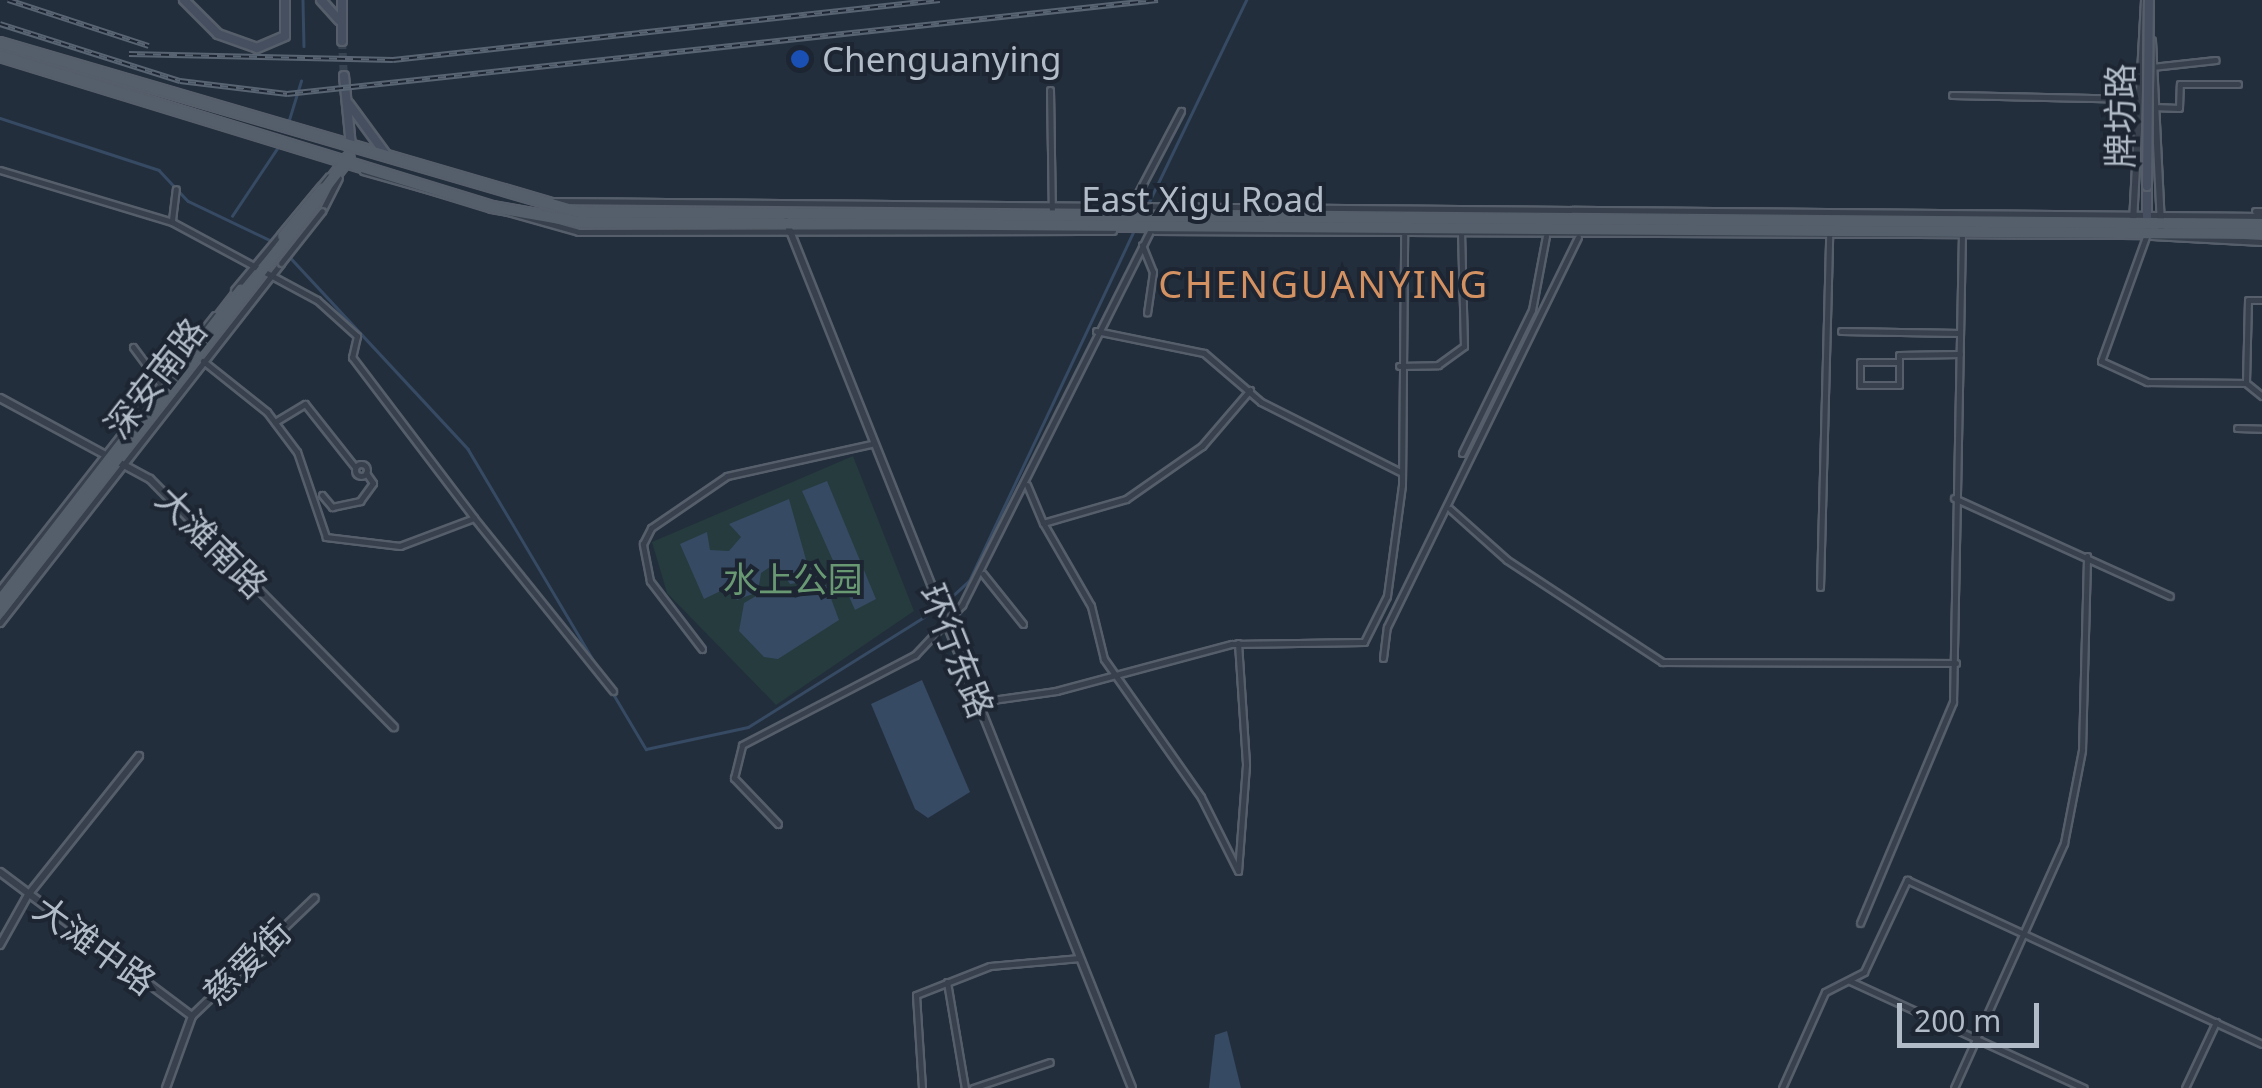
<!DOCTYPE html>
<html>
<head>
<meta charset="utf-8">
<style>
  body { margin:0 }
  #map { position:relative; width:2262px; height:1088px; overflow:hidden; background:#232e3c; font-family:"Noto Sans","Noto Sans SC",sans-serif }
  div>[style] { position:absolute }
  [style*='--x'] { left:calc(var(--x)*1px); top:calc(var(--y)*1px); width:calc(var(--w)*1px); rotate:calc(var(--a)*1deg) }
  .green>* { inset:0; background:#253b3d }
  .water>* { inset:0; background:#364a63 }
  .stream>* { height:2.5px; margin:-1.25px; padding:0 1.25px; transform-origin:1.25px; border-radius:1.25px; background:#364a63 }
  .secondary-tunnel>* { height:8px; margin-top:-4px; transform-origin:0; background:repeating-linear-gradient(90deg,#384351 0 8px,transparent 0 12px) }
  .roads { filter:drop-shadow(2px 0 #555e6a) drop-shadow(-2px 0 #555e6a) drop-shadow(0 2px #555e6a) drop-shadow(0 -2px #555e6a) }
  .minor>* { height:5px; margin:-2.5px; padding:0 2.5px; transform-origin:2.5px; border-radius:2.5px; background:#37404c }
  .minor>.ring { margin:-2.5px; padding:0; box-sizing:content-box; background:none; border:5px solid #37404c; border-radius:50% }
  .tertiary>* { height:6px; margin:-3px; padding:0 3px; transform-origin:3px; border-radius:3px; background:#37404c }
  .secondary>* { height:8px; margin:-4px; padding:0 4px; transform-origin:4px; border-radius:4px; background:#454f5f }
  .primary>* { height:10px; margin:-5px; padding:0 5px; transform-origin:5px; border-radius:5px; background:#555f6c }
  .rail>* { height:6px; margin-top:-3px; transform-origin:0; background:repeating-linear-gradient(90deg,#1c2531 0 8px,#596473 0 16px); box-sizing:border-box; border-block:2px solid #596473 }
  .bridges { filter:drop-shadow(2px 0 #555e6a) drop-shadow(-2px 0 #555e6a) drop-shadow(0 2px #555e6a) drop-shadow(0 -2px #555e6a) }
  .minor-bridge>* { height:5px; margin:-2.5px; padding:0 2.5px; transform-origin:2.5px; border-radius:2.5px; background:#37404c }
  .secondary-bridge>* { height:8px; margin:-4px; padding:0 4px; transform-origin:4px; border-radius:4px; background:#454f5f }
  .dots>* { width:28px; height:28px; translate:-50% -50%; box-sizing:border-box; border:5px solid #1c2531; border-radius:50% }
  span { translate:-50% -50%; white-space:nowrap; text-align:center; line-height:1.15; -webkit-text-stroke:8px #1c2531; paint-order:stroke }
  .poi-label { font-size:35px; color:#b2bbc8 }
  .left { translate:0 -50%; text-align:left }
  .street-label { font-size:35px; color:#b2bbc8 }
  .park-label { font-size:35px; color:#699973 }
  .neighbourhood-label { font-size:38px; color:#d49161; letter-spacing:2.5px }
  .scale { position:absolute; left:1897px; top:1003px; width:142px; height:45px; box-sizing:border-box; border:5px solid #b2bbc8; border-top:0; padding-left:12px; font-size:30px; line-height:35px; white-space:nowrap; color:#b2bbc8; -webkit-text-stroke:8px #1c2531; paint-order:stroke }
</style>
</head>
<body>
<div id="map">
  <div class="green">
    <i style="clip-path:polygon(853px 456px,914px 611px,776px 705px,667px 593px,652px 542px)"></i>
  </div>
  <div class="water">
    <i style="clip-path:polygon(827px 481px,876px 599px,855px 610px,802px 491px)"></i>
    <i style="clip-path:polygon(789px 499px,812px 581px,790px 584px,776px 563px,761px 573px,758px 592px,737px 600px,729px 587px,704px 599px,680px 544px,707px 532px,710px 550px,729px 551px,741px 537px,729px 524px)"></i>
    <i style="clip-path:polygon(826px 585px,839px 620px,778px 659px,764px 657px,739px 631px,744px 603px,766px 590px)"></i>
    <i style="clip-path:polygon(922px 680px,970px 792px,928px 818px,915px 809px,871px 704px)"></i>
    <i style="clip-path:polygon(1227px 1031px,1241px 1088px,1209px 1088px,1215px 1035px)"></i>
  </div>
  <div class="stream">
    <i style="--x:303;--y:0;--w:46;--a:88.8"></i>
    <i style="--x:0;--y:118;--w:167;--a:18.1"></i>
    <i style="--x:159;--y:170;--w:42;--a:46.9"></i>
    <i style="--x:188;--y:201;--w:95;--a:25.5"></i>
    <i style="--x:288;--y:123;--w:44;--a:-72.8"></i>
    <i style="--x:1147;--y:206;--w:229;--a:-64.3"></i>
    <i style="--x:232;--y:216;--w:87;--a:-56.3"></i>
    <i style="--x:287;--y:254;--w:266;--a:47.1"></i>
    <i style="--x:468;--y:449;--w:349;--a:59.3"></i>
    <i style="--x:646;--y:749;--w:104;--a:-12.2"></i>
    <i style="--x:748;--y:727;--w:223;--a:-32"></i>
    <i style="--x:944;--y:604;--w:34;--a:-43"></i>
    <i style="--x:969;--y:581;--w:387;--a:-64.8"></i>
  </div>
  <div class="secondary-tunnel">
    <i style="--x:342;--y:41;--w:35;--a:87"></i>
  </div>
  <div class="roads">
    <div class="minor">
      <i style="--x:2152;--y:67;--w:64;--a:-6.2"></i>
      <i style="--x:1050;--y:90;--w:127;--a:89.1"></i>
      <i style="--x:1952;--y:95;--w:187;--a:1.2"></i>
      <i style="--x:2153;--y:107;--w:26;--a:2"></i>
      <i style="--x:2179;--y:108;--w:24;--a:-88"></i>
      <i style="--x:2180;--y:84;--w:58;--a:0"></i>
      <i style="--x:0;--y:170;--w:180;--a:16.8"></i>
      <i style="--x:172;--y:222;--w:165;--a:28.3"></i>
      <i style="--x:317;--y:300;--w:54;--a:42"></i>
      <i style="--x:357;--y:336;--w:22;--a:103"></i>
      <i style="--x:352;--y:357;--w:202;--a:52.8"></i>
      <i style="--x:474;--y:518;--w:79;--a:159.3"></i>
      <i style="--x:400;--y:546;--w:75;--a:-173.1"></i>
      <i style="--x:326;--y:537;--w:90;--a:-108.8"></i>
      <i style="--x:297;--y:452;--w:50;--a:-126.9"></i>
      <i style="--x:267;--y:412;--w:82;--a:-141.4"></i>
      <i style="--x:363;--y:171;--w:223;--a:15.8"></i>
      <i style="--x:578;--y:232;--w:535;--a:-0.11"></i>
      <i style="--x:554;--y:201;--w:1708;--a:0.5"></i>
      <i style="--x:1129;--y:210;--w:112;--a:-62.3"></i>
      <i style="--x:322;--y:211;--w:37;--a:-63"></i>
      <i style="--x:2255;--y:211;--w:7;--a:0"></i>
      <i style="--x:172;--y:220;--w:31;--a:-83"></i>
      <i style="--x:1154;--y:231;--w:988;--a:0.23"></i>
      <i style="--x:2147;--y:234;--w:135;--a:109.9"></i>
      <i style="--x:2101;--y:361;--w:51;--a:24.5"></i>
      <i style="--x:2147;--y:382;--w:99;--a:0.6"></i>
      <i style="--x:2152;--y:236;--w:110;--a:3.1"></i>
      <i style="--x:1142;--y:245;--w:29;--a:68"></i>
      <i style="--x:1153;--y:272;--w:41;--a:98.3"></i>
      <i style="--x:234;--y:290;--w:148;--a:-50.2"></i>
      <i style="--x:2262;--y:300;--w:14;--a:180"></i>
      <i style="--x:2248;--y:300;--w:83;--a:91.4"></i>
      <i style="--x:2246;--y:383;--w:21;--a:39"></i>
      <i style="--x:1096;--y:331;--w:110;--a:11.5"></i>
      <i style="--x:1204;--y:353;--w:75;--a:40.7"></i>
      <i style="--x:1261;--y:402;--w:156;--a:26.7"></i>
      <i style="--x:1841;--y:331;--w:119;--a:1"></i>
      <i style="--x:133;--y:347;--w:49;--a:53.4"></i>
      <i style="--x:1899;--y:362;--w:39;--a:180"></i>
      <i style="--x:1860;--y:362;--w:23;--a:90"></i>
      <i style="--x:1860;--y:385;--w:39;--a:0"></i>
      <i style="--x:1899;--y:385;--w:30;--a:-90"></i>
      <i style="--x:1899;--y:355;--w:61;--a:-0.9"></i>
      <i style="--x:1399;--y:366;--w:39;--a:-1"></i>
      <i style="--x:1438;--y:365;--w:32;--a:-36"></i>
      <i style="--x:1464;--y:346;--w:112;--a:-91.5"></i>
      <i style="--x:275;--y:422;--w:35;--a:-31"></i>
      <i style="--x:305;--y:404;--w:80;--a:51.6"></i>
      <i style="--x:2237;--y:428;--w:25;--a:2"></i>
      <i style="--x:1462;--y:453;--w:159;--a:-63.9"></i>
      <i style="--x:1532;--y:310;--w:75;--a:-79.3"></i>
      <i class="ring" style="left:355px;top:464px;width:7px;height:7px"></i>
      <i style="--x:1027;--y:485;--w:41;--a:67.2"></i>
      <i style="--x:322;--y:495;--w:16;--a:50"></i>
      <i style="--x:332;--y:507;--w:29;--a:-12"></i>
      <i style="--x:360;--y:501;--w:22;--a:-54"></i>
      <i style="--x:373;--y:483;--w:12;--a:-125"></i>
      <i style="--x:1954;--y:498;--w:237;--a:24.4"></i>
      <i style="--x:1450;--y:509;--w:76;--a:41.8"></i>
      <i style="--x:1507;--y:560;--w:186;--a:33.3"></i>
      <i style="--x:1662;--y:662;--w:294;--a:0.2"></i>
      <i style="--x:474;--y:518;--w:222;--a:51.2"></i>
      <i style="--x:983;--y:574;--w:64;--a:51.3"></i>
      <i style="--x:1820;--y:587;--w:352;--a:-88.5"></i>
      <i style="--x:0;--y:589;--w:348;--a:-51.9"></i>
      <i style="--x:0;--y:623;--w:457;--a:-52"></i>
      <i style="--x:1238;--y:643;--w:122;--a:86.2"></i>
      <i style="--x:1246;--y:765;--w:106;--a:94.3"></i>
      <i style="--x:1238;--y:871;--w:83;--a:-116.6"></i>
      <i style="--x:1201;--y:797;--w:169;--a:-125.1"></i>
      <i style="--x:1104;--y:659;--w:55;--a:-103.8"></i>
      <i style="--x:1091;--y:606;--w:96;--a:-120"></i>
      <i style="--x:1043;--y:523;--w:86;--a:-16.1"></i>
      <i style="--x:1126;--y:499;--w:93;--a:-34.9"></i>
      <i style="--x:1202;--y:446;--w:74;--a:-49.4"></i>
      <i style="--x:702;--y:649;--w:86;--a:-127.4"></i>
      <i style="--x:650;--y:581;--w:38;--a:-101"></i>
      <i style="--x:643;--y:544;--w:18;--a:-63"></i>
      <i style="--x:651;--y:528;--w:92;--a:-34.4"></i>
      <i style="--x:727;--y:476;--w:148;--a:-12.5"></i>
      <i style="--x:1383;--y:658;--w:31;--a:-83"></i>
      <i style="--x:1387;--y:627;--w:434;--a:-63.9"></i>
      <i style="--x:978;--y:702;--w:79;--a:-8"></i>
      <i style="--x:1056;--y:691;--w:182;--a:-15"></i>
      <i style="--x:1232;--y:644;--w:132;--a:-0.9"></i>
      <i style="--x:1364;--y:642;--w:51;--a:-63.4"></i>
      <i style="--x:1387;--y:596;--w:112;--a:-82.3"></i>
      <i style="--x:1402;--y:485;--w:254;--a:-89.5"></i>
      <i style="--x:778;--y:824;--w:64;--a:-133.7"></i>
      <i style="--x:734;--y:778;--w:34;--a:-76"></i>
      <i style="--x:742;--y:745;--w:195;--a:-27.5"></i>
      <i style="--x:915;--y:655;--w:69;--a:-46.8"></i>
      <i style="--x:962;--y:605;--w:422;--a:-63.3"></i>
      <i style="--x:1860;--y:923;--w:240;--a:-67.2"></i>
      <i style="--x:1953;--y:702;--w:466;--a:-88.9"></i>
      <i style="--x:1850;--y:981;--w:257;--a:24.6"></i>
      <i style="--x:947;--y:982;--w:108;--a:80.4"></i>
      <i style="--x:922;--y:1088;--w:93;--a:-93.7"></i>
      <i style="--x:916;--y:995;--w:79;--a:-21.4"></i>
      <i style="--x:990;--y:966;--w:90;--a:-5.1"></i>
      <i style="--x:973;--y:1088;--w:81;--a:-18.7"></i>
      <i style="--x:1782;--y:1088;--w:105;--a:-65.9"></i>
      <i style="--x:1825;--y:992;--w:44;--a:-27.1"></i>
      <i style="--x:1864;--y:972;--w:102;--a:-64.9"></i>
      <i style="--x:1907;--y:880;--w:391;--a:24.8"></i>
      <i style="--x:1954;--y:1088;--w:269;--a:-65.8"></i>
      <i style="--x:2064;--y:843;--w:95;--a:-79"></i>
      <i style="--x:2082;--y:750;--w:194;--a:-88.5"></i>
      <i style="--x:2185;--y:1088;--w:73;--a:-64.8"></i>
    </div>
    <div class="tertiary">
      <i style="--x:2152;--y:41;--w:186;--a:87.2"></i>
      <i style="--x:786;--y:221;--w:933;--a:68.24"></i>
      <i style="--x:2133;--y:222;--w:222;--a:-86.9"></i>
      <i style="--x:0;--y:398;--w:170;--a:28.4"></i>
      <i style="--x:150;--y:479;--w:348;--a:45.5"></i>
      <i style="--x:0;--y:872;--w:240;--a:36.9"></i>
      <i style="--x:0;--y:945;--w:57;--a:-60.8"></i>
      <i style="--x:28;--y:895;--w:178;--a:-51.4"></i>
      <i style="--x:166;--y:1088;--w:77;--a:-70.1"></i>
      <i style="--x:192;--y:1016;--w:170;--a:-43.8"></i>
    </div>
    <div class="secondary">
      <i style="--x:184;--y:0;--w:48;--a:45"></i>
      <i style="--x:218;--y:34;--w:41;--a:19.7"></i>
      <i style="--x:257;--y:48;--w:30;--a:-23"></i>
      <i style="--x:285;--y:36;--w:36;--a:-90"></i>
      <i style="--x:321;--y:0;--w:27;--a:48"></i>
      <i style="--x:342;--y:41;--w:41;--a:-90"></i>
      <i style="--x:344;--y:76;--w:70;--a:84.3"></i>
      <i style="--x:349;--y:104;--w:64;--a:53.8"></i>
      <i style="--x:2147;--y:226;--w:40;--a:-90"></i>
    </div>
    <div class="primary">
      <i style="--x:0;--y:43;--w:603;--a:16.27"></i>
      <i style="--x:579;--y:212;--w:1683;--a:0.41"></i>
      <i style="--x:0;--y:56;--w:515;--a:17.06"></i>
      <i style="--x:492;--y:207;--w:87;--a:9.9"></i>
      <i style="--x:578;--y:222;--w:1684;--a:0.41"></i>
      <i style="--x:283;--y:236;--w:62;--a:-50.2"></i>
      <i style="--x:0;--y:600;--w:393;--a:-52.2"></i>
      <i style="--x:0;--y:612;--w:573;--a:-52.51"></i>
    </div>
  </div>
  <div class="rail">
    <i style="--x:8;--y:0;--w:148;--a:18.1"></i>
    <i style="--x:0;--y:24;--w:189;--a:17.6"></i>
    <i style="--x:180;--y:81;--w:108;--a:6.9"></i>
    <i style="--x:287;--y:94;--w:876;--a:-6.16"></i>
    <i style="--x:129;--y:54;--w:264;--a:1.3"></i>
    <i style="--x:393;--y:60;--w:550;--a:-6.26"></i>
  </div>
  <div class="bridges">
    <div class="minor-bridge">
      <i style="--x:281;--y:263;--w:66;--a:-51.7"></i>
    </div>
    <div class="secondary-bridge">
      <i style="--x:2147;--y:186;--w:186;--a:-89.4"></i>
    </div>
  </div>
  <div class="dots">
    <i style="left:800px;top:59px;background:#1a4fb4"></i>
  </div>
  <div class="poi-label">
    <span class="left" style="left:822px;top:59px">Chenguanying</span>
  </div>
  <div class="street-label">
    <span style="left:2120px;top:116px;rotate:-90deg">牌坊路</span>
    <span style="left:1203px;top:199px">East Xigu Road</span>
    <span style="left:155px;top:378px;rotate:-52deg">深安南路</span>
    <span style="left:212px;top:542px;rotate:45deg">大滩南路</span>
    <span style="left:957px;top:651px;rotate:68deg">环行东路</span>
    <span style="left:95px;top:945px;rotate:36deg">大滩中路</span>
    <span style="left:247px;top:962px;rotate:-44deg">慈爱街</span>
  </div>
  <div class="park-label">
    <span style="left:793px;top:579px">水上公园</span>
  </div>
  <div class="neighbourhood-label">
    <span style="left:1324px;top:284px">CHENGUANYING</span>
  </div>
  <div class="scale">200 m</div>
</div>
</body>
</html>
